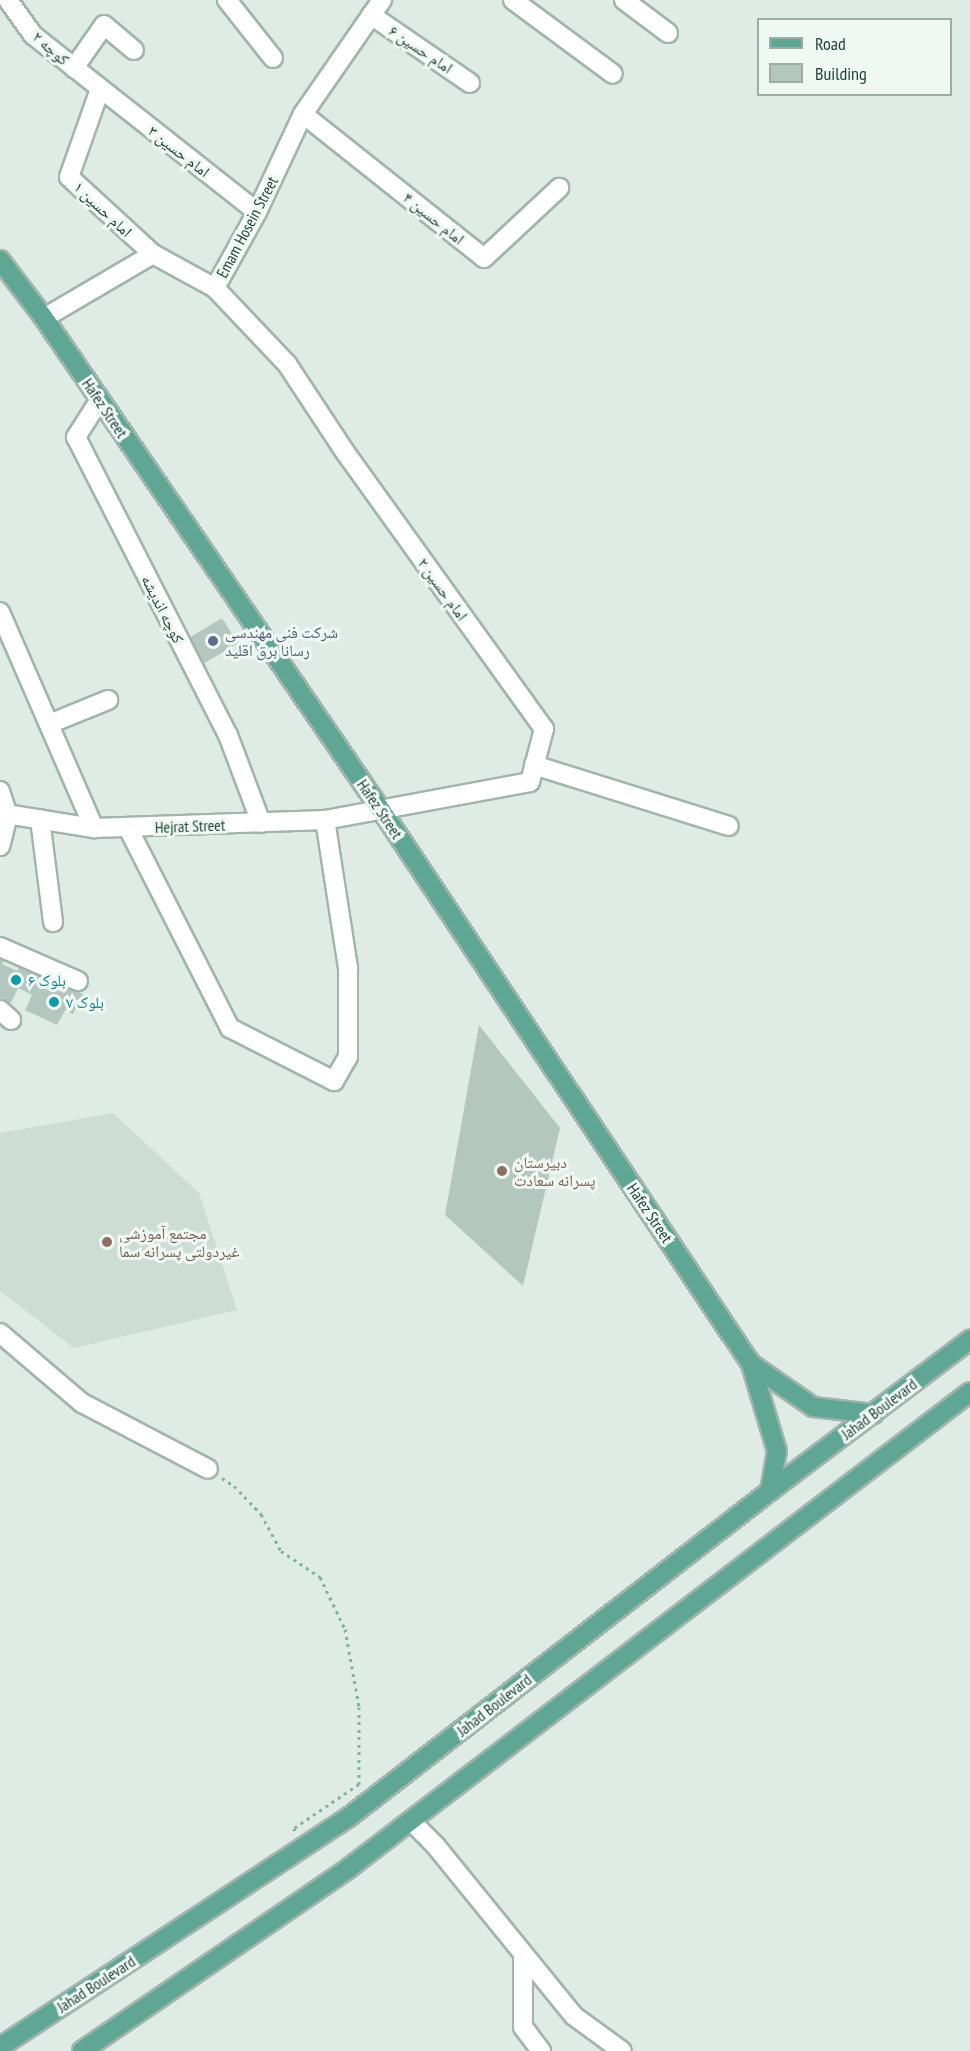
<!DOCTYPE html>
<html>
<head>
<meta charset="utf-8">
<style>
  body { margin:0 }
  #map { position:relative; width:970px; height:2051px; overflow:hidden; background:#dfece6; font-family:"PT Sans Narrow","Noto Naskh Arabic",sans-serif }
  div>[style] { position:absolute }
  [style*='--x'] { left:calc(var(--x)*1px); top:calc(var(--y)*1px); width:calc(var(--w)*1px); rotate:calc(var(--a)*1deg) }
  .built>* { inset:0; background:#cddcd5 }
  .building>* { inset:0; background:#b4c7bf }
  .path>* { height:3px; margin-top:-1.5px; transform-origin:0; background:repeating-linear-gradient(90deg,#7cb3a3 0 3px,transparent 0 7.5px) }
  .roads { filter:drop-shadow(2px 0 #a1b4ae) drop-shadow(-2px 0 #a1b4ae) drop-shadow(0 2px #a1b4ae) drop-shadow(0 -2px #a1b4ae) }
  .minor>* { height:18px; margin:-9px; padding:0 9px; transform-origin:9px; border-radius:9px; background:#fff }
  .major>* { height:18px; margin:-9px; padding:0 9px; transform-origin:9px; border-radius:9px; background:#5fa695 }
  .dots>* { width:16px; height:16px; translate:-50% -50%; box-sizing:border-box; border:3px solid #f0f8f4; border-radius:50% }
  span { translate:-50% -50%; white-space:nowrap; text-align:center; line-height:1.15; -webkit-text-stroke:6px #f0f8f4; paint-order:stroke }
  .street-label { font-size:16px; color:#1e3d36 }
  .service-label { font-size:16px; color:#4e5e75 }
  .left { translate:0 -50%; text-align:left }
  .culture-label { font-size:16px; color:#0d838f }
  .education-label { font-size:16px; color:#785e54 }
  .legend { position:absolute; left:757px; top:18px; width:195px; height:78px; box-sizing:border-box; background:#f0f8f4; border:2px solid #9cada8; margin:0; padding:8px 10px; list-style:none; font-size:18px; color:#1e3d36 }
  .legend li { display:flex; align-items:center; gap:12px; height:30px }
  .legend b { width:30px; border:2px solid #9cada8 }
</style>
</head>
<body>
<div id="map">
  <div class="built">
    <i style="clip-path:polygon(113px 1113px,199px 1193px,237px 1310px,74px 1348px,0 1291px,0 1133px)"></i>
  </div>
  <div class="building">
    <i style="clip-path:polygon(222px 618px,238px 643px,203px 664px,187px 639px)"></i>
    <i style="clip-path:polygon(0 955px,6px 958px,2px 964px,17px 971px,20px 964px,52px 980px,49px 986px,64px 993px,67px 986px,83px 994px,73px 1014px,65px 1010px,57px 1025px,25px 1010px,32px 995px,18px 988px,11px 1003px,0 998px)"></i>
    <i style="clip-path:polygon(479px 1025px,560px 1128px,523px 1286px,445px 1215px)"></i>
  </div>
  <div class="path">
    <i style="--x:222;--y:1478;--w:14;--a:34"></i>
    <i style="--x:234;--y:1486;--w:39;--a:46"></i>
    <i style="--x:261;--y:1514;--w:42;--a:61.6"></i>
    <i style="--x:281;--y:1551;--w:47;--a:33.7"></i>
    <i style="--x:320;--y:1577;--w:58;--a:64.3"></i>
    <i style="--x:345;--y:1629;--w:79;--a:79.8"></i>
    <i style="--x:359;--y:1707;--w:77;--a:90"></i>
    <i style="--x:359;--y:1784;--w:78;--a:145.9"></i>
    <i style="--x:294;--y:1828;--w:3;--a:72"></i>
  </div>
  <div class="roads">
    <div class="minor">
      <i style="--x:8;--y:0;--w:43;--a:54.5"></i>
      <i style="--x:33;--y:35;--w:285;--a:38.3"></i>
      <i style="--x:227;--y:0;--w:74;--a:51.6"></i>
      <i style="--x:513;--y:0;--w:124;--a:36.5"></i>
      <i style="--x:624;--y:0;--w:55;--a:36.9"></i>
      <i style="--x:371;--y:15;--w:120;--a:34.5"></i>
      <i style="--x:74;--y:68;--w:52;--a:-55.1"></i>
      <i style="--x:104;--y:25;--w:39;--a:40"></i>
      <i style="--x:100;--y:89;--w:93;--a:109.4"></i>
      <i style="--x:69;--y:177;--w:114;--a:42.5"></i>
      <i style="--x:303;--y:114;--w:231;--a:38.5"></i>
      <i style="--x:484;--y:258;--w:103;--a:-43"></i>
      <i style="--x:44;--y:318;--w:126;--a:-30.4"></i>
      <i style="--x:153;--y:254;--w:71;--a:28.7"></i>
      <i style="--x:215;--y:288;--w:87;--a:-61.1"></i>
      <i style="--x:257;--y:212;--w:108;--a:-64.9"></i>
      <i style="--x:303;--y:114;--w:139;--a:-55.3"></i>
      <i style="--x:99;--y:401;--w:43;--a:122.6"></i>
      <i style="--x:76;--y:437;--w:335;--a:63"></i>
      <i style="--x:228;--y:735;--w:94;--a:69.4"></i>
      <i style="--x:0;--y:612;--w:236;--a:66.5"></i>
      <i style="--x:49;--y:724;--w:64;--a:-22.1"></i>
      <i style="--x:534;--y:765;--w:204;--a:17.4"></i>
      <i style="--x:0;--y:791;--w:25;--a:72"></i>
      <i style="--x:8;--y:815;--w:32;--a:104"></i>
      <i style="--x:0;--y:813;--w:95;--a:9.1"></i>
      <i style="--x:94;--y:828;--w:231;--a:-2"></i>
      <i style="--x:325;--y:820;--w:208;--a:-10.5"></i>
      <i style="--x:530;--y:782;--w:55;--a:-75.2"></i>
      <i style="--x:544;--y:729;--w:341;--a:-125.7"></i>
      <i style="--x:345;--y:452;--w:105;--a:-123.4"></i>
      <i style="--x:287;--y:364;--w:105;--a:-133.5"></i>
      <i style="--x:40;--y:819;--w:104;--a:82.8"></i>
      <i style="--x:128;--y:828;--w:225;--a:63"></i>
      <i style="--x:230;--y:1028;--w:117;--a:27"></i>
      <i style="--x:334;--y:1081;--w:28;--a:-60"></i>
      <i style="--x:348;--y:1057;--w:89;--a:-90"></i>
      <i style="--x:348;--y:968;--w:150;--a:-98.8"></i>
      <i style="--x:0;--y:947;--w:85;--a:23.6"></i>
      <i style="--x:0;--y:1010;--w:15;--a:42"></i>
      <i style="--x:0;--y:1333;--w:108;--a:40.5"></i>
      <i style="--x:82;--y:1403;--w:142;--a:27.6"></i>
      <i style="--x:411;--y:1821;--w:34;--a:45"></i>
      <i style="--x:435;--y:1845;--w:220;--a:50.9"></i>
      <i style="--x:574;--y:2016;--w:59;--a:36.1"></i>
      <i style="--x:523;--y:1955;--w:72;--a:90"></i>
      <i style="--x:523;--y:2027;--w:30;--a:53"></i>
    </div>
    <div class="major">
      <i style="--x:0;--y:260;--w:73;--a:52.8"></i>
      <i style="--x:44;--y:318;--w:596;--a:55.59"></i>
      <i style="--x:381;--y:810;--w:666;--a:56.26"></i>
      <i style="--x:751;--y:1364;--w:91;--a:73.4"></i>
      <i style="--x:777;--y:1451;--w:41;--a:99.9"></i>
      <i style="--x:751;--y:1364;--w:75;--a:34.7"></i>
      <i style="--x:813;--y:1407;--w:61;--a:6.5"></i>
      <i style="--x:0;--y:2047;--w:418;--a:-33.4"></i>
      <i style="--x:349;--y:1817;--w:532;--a:-37.75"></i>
      <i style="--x:770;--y:1491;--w:251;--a:-37.1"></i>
      <i style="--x:82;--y:2051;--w:324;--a:-34.4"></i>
      <i style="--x:349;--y:1868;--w:782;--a:-37.47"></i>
    </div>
  </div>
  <div class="dots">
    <i style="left:213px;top:641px;background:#5c6f8a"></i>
    <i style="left:16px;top:980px;background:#0f9aa8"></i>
    <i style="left:54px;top:1002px;background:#0f9aa8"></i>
    <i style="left:502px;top:1171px;background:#8d6e63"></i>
    <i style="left:107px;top:1242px;background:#8d6e63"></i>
  </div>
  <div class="street-label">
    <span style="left:51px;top:48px;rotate:41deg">کوچه ۲</span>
    <span style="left:421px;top:49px;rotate:34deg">امام حسین ۶</span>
    <span style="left:179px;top:151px;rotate:38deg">امام حسین ۳</span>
    <span style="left:103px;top:209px;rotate:43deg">امام حسین ۱</span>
    <span style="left:434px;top:218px;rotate:39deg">امام حسین ۴</span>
    <span style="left:247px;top:227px;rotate:-62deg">Emam Hosein Street</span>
    <span style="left:105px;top:408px;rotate:56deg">Hafez Street</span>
    <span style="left:443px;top:589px;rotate:54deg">امام حسین ۲</span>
    <span style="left:163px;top:609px;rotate:63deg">کوچه اندیشه</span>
    <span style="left:380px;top:809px;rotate:56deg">Hafez Street</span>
    <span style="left:190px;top:826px;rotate:-2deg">Hejrat Street</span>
    <span style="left:650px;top:1213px;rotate:56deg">Hafez Street</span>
    <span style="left:879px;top:1409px;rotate:-37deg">Jahad Boulevard</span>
    <span style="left:494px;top:1705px;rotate:-38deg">Jahad Boulevard</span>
    <span style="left:96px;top:1984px;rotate:-33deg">Jahad Boulevard</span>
  </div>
  <div class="service-label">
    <span class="left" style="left:225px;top:641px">شرکت فنی مهندسی<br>رسانا برق اقلید</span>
  </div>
  <div class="culture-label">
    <span class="left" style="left:28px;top:980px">بلوک ۶</span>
    <span class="left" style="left:66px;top:1002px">بلوک ۷</span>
  </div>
  <div class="education-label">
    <span class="left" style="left:514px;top:1171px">دبیرستان<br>پسرانه سعادت</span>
    <span class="left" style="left:119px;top:1242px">مجتمع آموزشی<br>غیردولتی پسرانه سما</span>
  </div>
  <ul class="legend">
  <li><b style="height:8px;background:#5fa695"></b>Road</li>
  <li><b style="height:16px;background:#b4c7bf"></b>Building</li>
  </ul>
</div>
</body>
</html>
